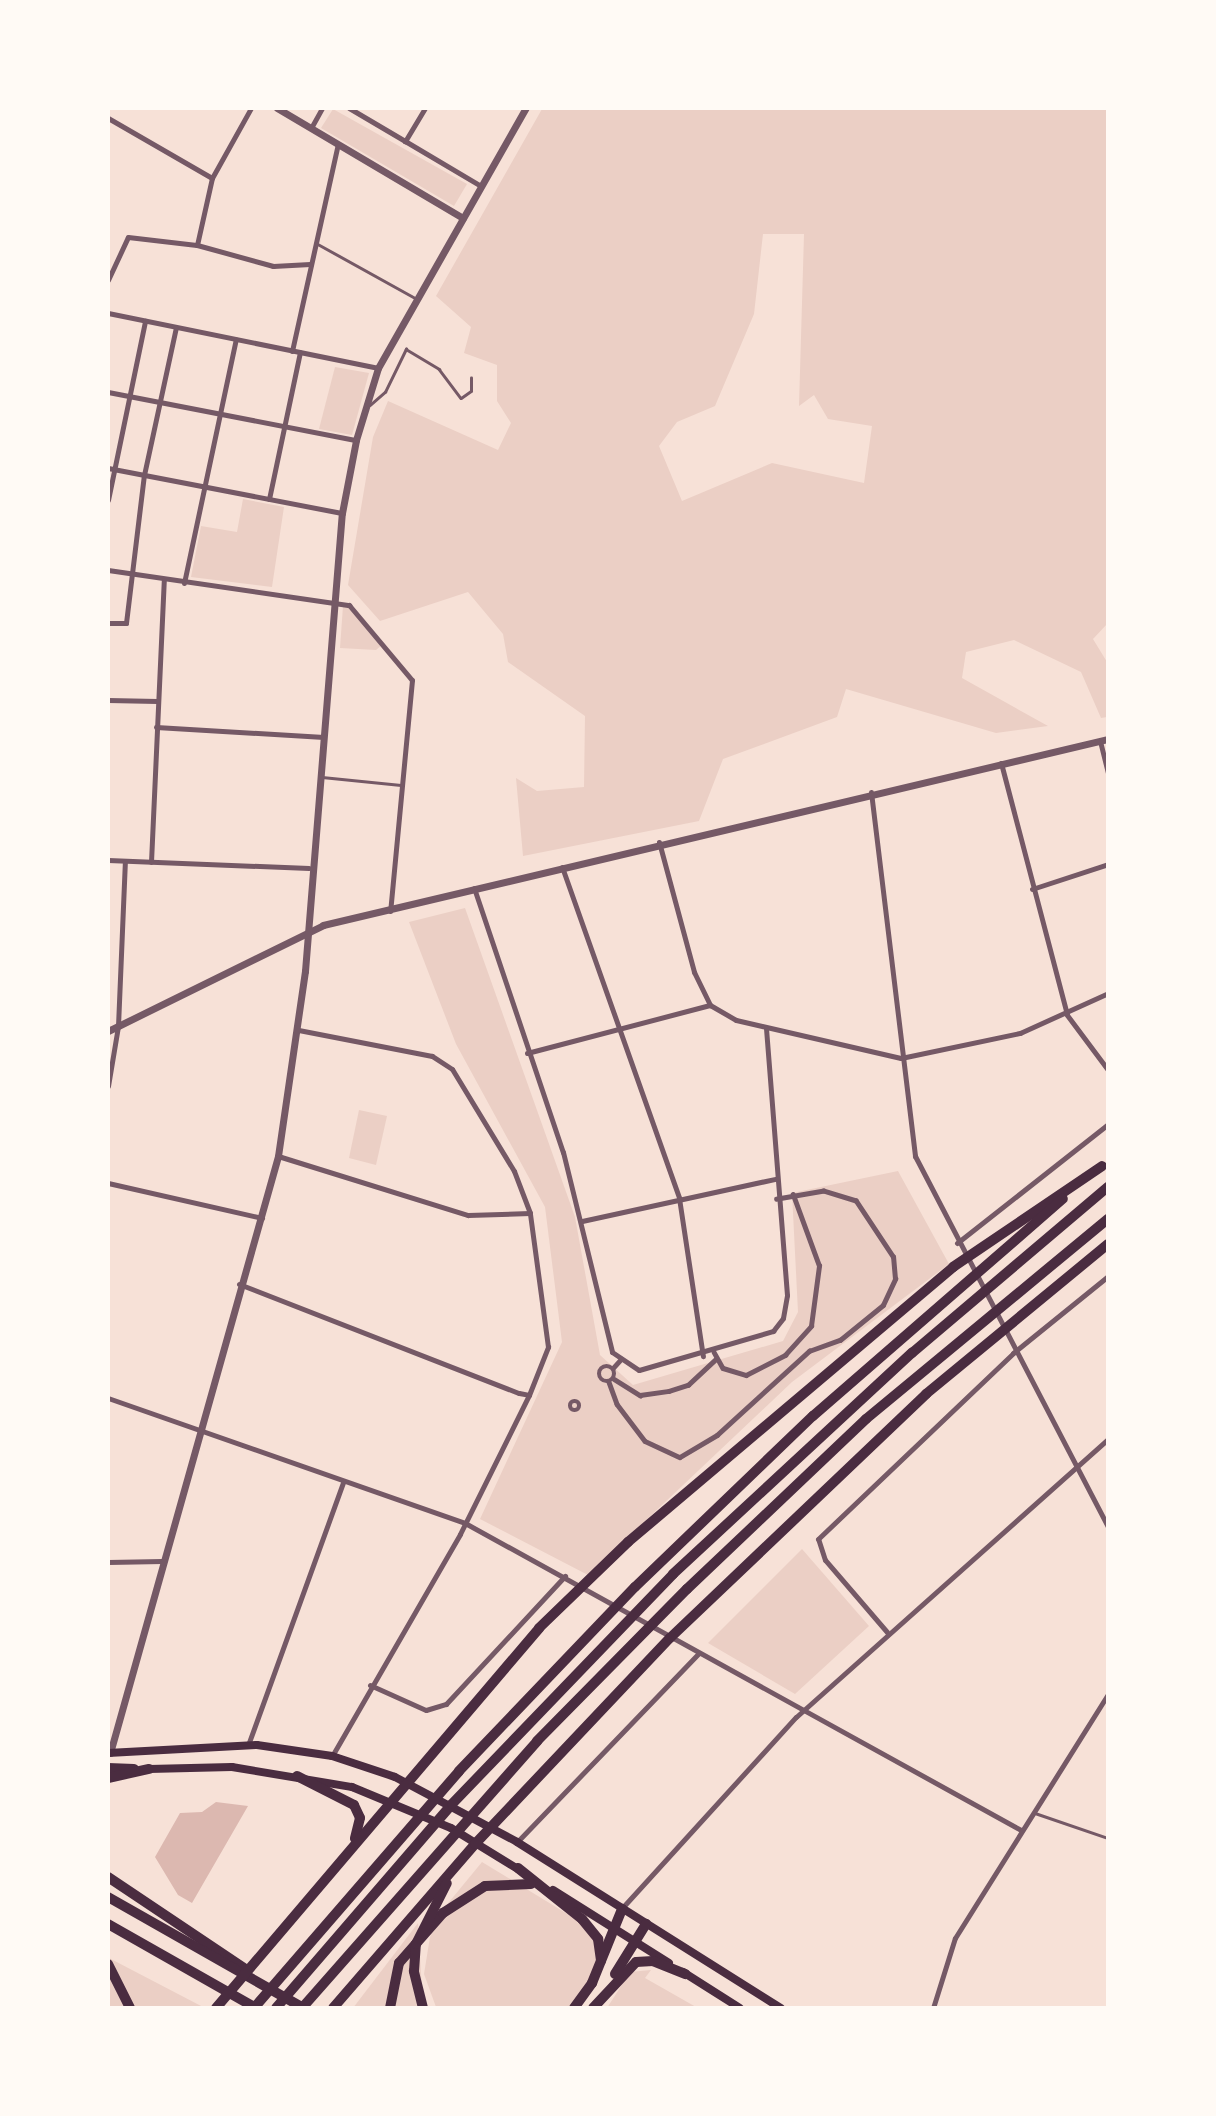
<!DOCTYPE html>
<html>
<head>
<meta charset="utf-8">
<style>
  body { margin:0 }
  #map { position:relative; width:1216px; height:2116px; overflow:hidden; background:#f7e1d7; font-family:"Fira Sans Condensed",sans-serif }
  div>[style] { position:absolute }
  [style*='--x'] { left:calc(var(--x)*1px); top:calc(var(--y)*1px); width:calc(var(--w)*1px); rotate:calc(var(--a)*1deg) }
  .green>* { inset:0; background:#ebcfc5 }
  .water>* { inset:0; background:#dcb8b0 }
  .service>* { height:2.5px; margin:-1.25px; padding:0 1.25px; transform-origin:1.25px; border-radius:1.25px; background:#755966 }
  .pedestrian>* { height:4.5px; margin:-2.25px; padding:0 2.25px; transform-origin:2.25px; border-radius:2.25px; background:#755966 }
  .pedestrian>.ring { margin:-2.25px; padding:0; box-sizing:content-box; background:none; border:4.5px solid #755966; border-radius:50% }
  .minor>* { height:5px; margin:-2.5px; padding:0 2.5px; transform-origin:2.5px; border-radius:2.5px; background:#755966 }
  .tertiary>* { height:7px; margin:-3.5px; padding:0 3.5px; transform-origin:3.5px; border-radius:3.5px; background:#755966 }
  .secondary>* { height:8px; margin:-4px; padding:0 4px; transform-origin:4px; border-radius:4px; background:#4a2c40 }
  .trunk>* { height:10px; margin:-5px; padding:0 5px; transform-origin:5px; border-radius:5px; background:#4a2c40 }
  .motorway>* { height:10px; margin:-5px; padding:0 5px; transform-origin:5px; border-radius:5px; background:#4a2c40 }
  span { translate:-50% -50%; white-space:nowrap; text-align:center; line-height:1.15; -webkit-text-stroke:6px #fffaf5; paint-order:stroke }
  .frame { position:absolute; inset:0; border:110px solid #fffaf5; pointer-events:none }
</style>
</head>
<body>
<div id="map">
  <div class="green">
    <i style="clip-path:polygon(333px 109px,467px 184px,454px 206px,321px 128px)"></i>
    <i style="clip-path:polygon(evenodd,542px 109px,1107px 109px,1108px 623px,1093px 639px,1107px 662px,1107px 717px,1101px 718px,1081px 672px,1014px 640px,966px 652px,962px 678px,1048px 726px,996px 733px,846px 689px,837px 717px,723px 759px,699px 821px,523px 856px,516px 778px,537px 791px,584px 787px,585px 716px,508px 662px,503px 634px,468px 592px,380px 621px,348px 585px,373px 437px,388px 401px,498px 450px,511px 423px,497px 401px,497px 365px,464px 353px,471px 327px,436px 296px,542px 109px,763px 234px,804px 234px,799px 406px,814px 395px,828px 419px,872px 426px,864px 483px,772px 463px,682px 501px,659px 446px,677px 422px,715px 406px,754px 314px,763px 234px)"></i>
    <i style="clip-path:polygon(335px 367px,369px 373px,352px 435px,319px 429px)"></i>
    <i style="clip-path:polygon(243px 499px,284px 507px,272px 587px,191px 577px,201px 526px,237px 532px)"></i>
    <i style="clip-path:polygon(349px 605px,382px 645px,376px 650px,340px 648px,343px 606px)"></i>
    <i style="clip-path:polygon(465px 908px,575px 1217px,600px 1355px,633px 1385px,783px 1341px,798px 1312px,792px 1193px,898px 1171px,949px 1264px,792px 1382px,588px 1575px,480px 1519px,562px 1342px,545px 1207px,456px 1044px,409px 922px)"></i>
    <i style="clip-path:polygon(359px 1110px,387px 1116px,376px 1165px,349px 1158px)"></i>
    <i style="clip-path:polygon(802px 1549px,869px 1626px,795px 1694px,708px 1643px)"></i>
    <i style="clip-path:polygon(482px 1862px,592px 1929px,602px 1962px,571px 2007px,436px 2007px,424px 1974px,430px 1937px,440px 1913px)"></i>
    <i style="clip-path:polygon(418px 1923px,423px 2007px,353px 2008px)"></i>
    <i style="clip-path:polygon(109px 1958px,203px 2007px,109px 2007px)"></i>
    <i style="clip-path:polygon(651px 1970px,645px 1978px,696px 2007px,607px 2008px,630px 1972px)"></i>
  </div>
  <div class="water">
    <i style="clip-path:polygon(216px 1802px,248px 1806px,192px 1903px,178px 1895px,155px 1857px,180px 1813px,202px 1812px)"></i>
  </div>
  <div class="service">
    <i style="--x:316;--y:243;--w:115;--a:29"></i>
    <i style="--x:370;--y:405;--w:20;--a:-41"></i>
    <i style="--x:385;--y:392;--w:48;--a:-64"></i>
    <i style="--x:406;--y:349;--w:39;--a:31"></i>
    <i style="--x:439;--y:369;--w:36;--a:53"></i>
    <i style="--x:461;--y:398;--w:12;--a:-35"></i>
    <i style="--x:471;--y:391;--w:13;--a:-90"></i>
    <i style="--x:322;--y:777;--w:79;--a:5.8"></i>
    <i style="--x:1035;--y:1813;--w:77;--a:18.9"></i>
  </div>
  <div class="pedestrian">
    <i style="--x:714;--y:1352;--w:18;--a:61"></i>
    <i style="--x:723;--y:1368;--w:24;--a:17"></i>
    <i style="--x:746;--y:1375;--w:44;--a:-27.1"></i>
    <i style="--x:785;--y:1355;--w:39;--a:-48"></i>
    <i style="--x:811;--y:1326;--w:61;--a:-82.4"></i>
    <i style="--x:819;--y:1266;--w:76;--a:-110.1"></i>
    <i class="ring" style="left:599px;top:1366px;width:11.5px;height:11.5px"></i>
    <i style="--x:613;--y:1368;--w:12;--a:-48"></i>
    <i style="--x:614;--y:1379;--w:31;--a:32"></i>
    <i style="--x:640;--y:1395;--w:29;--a:-8"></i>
    <i style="--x:669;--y:1391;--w:20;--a:-18"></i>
    <i style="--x:688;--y:1385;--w:38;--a:-43"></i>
    <i style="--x:609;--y:1382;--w:23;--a:70"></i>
    <i style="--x:617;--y:1404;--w:46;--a:52.9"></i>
    <i style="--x:645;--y:1441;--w:38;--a:25"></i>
    <i style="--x:680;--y:1457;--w:43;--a:-30.7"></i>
    <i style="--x:717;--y:1435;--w:125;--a:-42.4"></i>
    <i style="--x:809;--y:1351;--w:33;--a:-20"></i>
    <i style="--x:840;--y:1340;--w:55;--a:-39.1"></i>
    <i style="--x:883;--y:1305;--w:29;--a:-65"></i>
    <i style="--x:895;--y:1279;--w:22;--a:-95"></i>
    <i style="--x:893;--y:1257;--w:67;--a:-123.5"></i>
    <i style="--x:856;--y:1201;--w:34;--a:-163"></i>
    <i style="--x:824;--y:1191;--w:48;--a:170.3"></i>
    <i class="ring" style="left:570.5px;top:1401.5px;width:4.5px;height:4.5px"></i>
  </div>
  <div class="minor">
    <i style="--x:349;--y:108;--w:65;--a:30.5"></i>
    <i style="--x:425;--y:108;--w:39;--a:121"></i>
    <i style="--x:405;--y:141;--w:88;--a:30.6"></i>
    <i style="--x:108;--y:118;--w:120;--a:30"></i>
    <i style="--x:311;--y:128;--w:23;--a:-61"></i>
    <i style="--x:197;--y:245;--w:69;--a:-77.4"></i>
    <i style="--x:212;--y:178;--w:80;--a:-60.9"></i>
    <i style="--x:108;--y:280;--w:47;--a:-65.1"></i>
    <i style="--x:128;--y:237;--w:69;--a:6.6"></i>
    <i style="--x:197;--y:245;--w:79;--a:15.4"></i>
    <i style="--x:273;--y:266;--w:37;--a:-3"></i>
    <i style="--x:108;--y:313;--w:276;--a:11.5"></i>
    <i style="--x:292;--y:351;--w:212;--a:-77.5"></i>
    <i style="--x:108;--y:392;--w:253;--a:11"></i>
    <i style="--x:108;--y:468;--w:238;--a:10.9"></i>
    <i style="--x:269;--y:499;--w:150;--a:-78.1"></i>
    <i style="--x:108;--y:500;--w:183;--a:-78.3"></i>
    <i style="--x:108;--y:570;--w:244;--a:8.3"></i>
    <i style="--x:349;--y:605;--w:98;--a:50"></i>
    <i style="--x:412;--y:680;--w:232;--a:95.4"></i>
    <i style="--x:184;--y:583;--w:249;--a:-78"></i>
    <i style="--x:108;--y:623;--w:18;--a:0"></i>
    <i style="--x:126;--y:623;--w:149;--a:-83.1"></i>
    <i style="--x:144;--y:475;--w:151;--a:-77.8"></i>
    <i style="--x:108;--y:700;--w:49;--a:1.2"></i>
    <i style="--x:156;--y:727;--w:168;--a:3.4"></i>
    <i style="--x:1100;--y:741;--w:33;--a:76"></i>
    <i style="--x:1001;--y:763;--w:260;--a:75.3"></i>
    <i style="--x:1067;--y:1015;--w:69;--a:53.3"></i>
    <i style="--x:871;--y:792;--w:367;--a:83.1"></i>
    <i style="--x:915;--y:1156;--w:418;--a:62.5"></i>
    <i style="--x:659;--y:842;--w:135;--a:74.9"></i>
    <i style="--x:694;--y:972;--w:37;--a:64"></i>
    <i style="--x:710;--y:1005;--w:30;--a:30"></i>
    <i style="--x:736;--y:1020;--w:169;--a:13"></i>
    <i style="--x:901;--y:1058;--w:122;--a:-11.9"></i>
    <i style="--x:1020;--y:1033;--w:97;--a:-24.4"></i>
    <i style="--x:108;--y:860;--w:201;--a:2.3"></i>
    <i style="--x:151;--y:862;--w:282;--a:-87.4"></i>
    <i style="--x:562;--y:867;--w:351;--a:70.5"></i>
    <i style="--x:679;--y:1198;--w:160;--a:81.4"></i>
    <i style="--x:474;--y:888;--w:279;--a:71.4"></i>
    <i style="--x:563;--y:1152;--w:206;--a:76.2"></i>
    <i style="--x:612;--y:1352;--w:32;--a:34"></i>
    <i style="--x:639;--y:1370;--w:140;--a:-16.2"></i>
    <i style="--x:773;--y:1331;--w:16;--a:-52"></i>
    <i style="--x:783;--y:1318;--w:23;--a:-80"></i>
    <i style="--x:787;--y:1295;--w:268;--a:-94.5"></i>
    <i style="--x:1032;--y:889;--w:80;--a:-18.2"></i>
    <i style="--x:527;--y:1053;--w:189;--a:-14.7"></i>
    <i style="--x:108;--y:1086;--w:61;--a:-80.5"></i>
    <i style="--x:118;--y:1026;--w:165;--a:-87.6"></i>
    <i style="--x:278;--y:1156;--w:199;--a:17.3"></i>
    <i style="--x:468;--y:1215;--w:62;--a:-1.8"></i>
    <i style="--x:108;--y:1183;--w:158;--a:12.8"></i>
    <i style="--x:582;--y:1221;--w:198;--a:-12.3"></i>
    <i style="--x:957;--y:1243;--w:192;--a:-38.2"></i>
    <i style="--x:239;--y:1284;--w:300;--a:21.3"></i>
    <i style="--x:519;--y:1393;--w:10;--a:11"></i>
    <i style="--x:529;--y:1395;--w:52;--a:-68.4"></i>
    <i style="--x:548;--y:1347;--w:135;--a:-97.7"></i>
    <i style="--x:530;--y:1213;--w:45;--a:-110.9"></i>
    <i style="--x:514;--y:1171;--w:119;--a:-121.3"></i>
    <i style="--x:452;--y:1069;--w:24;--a:-147"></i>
    <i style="--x:432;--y:1056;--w:136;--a:-169"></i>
    <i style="--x:108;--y:1398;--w:378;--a:19.3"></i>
    <i style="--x:465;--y:1523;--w:635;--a:28.91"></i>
    <i style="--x:108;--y:1562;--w:54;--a:-1.1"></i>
    <i style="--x:887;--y:1632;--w:95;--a:-130.7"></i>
    <i style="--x:825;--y:1560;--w:22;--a:-108"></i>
    <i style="--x:818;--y:1539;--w:269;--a:-43.6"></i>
    <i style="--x:1013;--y:1353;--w:122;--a:-39"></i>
    <i style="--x:370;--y:1685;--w:61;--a:24.1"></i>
    <i style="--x:426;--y:1710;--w:21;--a:-17"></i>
    <i style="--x:446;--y:1704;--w:175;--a:-47.1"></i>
    <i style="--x:248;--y:1745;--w:280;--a:-70.1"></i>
    <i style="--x:332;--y:1756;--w:256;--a:-60"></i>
    <i style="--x:460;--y:1534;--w:155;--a:-63.6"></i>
    <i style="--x:517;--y:1842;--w:262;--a:-46.1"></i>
    <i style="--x:622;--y:1908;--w:258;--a:-47.7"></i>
    <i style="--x:796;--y:1717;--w:418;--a:-41.7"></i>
    <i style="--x:933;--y:2008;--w:73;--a:-72.6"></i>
    <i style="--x:955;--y:1938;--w:288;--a:-57.9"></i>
  </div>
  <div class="tertiary">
    <i style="--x:277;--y:108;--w:216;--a:30.6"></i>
    <i style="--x:108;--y:1031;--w:240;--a:-26.2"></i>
    <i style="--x:323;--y:925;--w:807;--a:-13.33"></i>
    <i style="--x:110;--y:1753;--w:620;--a:-74.28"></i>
    <i style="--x:278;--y:1156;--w:187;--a:-81.7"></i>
    <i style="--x:305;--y:971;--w:459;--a:-85.4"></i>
    <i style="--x:342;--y:513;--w:74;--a:-79.1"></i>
    <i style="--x:356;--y:440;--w:75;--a:-73"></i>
    <i style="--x:378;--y:368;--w:299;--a:-60.4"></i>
  </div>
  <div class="secondary">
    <i style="--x:108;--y:1753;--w:149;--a:-3.1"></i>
    <i style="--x:257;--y:1745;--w:76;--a:8.3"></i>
    <i style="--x:332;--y:1756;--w:66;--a:18.4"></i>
    <i style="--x:395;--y:1777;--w:138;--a:28"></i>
    <i style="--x:517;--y:1842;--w:312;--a:32.2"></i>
    <i style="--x:149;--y:1769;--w:83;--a:-1.4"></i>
    <i style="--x:232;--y:1767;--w:122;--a:9.5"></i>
    <i style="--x:352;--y:1787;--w:107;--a:22.5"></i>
    <i style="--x:451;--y:1828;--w:82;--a:31.6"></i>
    <i style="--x:553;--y:1890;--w:137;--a:32.2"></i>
    <i style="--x:683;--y:1972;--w:67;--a:32.3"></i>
  </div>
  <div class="trunk">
    <i style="--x:108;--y:1768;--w:26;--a:2"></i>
    <i style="--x:108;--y:1778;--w:42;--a:-12.4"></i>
    <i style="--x:108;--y:1877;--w:167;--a:33.8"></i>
    <i style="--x:108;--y:1897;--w:224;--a:29.6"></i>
    <i style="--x:108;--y:1924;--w:170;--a:29.6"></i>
  </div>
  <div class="motorway">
    <i style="--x:297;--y:1776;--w:64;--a:27"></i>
    <i style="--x:354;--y:1805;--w:14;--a:65"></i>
    <i style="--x:360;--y:1818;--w:21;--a:104"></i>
    <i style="--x:518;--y:1868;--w:82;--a:38.6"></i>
    <i style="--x:582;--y:1919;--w:26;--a:51"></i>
    <i style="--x:598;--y:1939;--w:22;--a:82"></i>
    <i style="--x:108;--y:1964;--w:49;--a:63.4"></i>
    <i style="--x:615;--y:1974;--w:59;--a:-58.2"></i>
    <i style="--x:216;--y:2008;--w:499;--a:-49.6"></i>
    <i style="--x:539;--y:1628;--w:124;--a:-44"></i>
    <i style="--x:628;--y:1542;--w:426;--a:-40.2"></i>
    <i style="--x:953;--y:1267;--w:180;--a:-34.1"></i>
    <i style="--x:254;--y:2008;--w:313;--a:-49.1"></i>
    <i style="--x:459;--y:1771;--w:255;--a:-46.3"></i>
    <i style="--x:635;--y:1587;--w:247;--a:-43.9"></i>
    <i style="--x:813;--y:1416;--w:331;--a:-41"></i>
    <i style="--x:276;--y:2008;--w:269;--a:-49.2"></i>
    <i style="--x:452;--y:1804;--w:319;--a:-46.1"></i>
    <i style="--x:673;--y:1574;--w:326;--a:-42.8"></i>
    <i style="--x:912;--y:1353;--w:257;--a:-40.3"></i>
    <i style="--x:302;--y:2008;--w:356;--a:-48.6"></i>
    <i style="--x:537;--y:1741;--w:214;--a:-45.4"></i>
    <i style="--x:687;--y:1589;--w:247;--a:-43.5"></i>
    <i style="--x:866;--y:1419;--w:314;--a:-39.6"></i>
    <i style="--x:333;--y:2008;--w:217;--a:-49.1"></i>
    <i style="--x:475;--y:1844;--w:284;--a:-46.6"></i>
    <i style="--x:670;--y:1638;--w:354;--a:-43.6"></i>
    <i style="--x:926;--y:1394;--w:236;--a:-39.5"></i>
    <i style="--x:390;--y:2008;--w:46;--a:-78.7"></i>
    <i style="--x:399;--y:1963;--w:67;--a:-48.7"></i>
    <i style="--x:443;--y:1913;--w:50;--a:-32.7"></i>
    <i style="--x:485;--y:1886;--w:46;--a:-2.5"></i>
    <i style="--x:423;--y:2008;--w:38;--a:-104"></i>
    <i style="--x:414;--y:1971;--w:27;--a:-86"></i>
    <i style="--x:416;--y:1944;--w:68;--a:-63.1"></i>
    <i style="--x:574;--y:2008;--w:31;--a:-54"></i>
    <i style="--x:592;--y:1983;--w:80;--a:-67.9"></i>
    <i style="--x:593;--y:2008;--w:63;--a:-46.9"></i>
    <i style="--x:636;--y:1962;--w:17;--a:-3"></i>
    <i style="--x:653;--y:1961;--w:35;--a:22"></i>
  </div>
  <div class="frame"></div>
</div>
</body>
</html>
